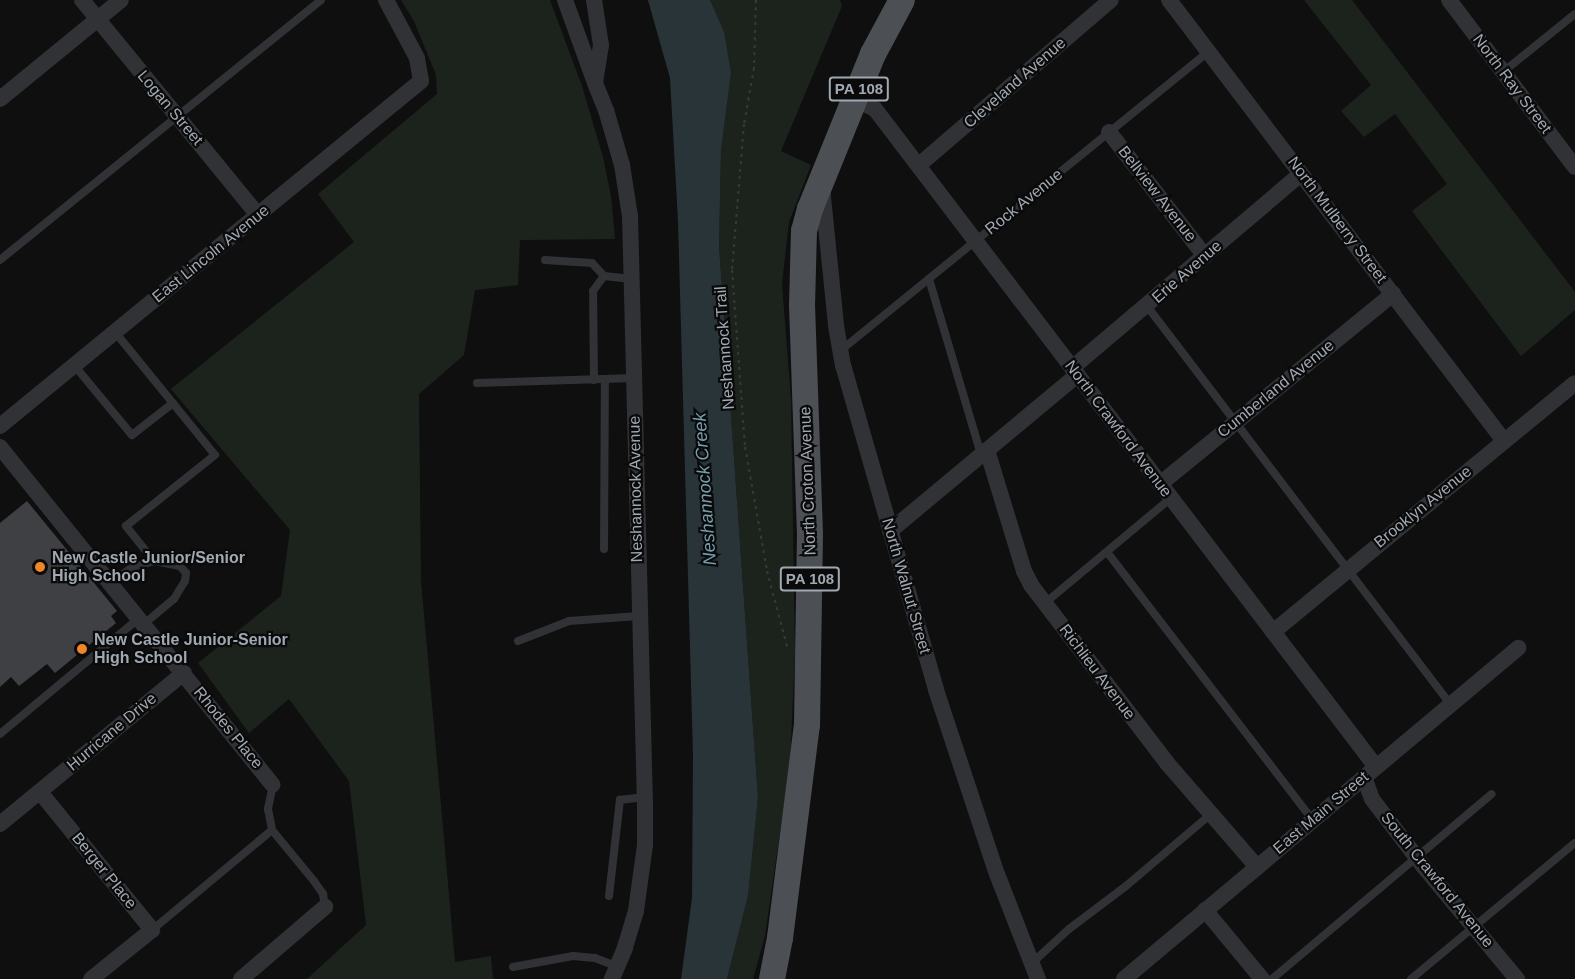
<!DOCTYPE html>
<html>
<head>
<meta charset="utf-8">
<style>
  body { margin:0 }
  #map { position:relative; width:1575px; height:979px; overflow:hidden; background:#0f0f10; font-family:Arial,sans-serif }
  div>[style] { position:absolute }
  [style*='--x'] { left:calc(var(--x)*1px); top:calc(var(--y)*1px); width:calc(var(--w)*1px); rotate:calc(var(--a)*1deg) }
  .green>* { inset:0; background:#1c231c }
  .water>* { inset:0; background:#293438 }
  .building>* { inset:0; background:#3e4043 }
  .path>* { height:2px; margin-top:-1px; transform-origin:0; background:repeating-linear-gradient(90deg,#36393c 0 3px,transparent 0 7.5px) }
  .lane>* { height:8px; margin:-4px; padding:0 4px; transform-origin:4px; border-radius:4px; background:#303235 }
  .street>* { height:16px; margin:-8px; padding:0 8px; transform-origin:8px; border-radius:8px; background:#303235 }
  .primary>* { height:26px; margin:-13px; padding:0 13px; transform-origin:13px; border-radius:13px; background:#4c4f54 }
  .dots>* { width:16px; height:16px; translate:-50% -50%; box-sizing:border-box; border:3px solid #0a0a0b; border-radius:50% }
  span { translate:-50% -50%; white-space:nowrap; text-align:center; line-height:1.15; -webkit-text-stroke:4.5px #0a0a0b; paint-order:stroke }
  .shield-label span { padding:2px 4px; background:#0a0a0b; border:2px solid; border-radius:4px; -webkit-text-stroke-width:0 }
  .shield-label { font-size:15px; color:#a0a9b1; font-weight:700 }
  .street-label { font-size:16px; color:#a0a9b1 }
  .poi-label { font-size:16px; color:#a0a9b1; font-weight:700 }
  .left { translate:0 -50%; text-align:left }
  .water-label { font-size:18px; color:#769ead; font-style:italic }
</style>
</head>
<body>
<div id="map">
  <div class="green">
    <i style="clip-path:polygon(401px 0,550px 0,582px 86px,603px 157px,611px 196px,615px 239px,520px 240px,518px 285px,475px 290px,464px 355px,419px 394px,421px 581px,455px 962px,491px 956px,493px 979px,307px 979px,366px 925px,349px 781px,289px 699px,249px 733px,198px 663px,281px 596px,290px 530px,171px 389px,354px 242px,318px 194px,437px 94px,436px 75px,414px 21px)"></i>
    <i style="clip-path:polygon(710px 0,840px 0,842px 6px,781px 151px,811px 165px,789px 222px,782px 284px,791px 399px,795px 653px,790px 763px,765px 936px,753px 979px,727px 979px,748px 896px,758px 798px,719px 246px,721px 151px,731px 73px)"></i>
    <i style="clip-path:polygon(1304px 0,1352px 0,1575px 292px,1575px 310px,1521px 356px,1412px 211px,1447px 184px,1395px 114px,1364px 137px,1341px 111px,1371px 85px)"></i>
  </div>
  <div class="water">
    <i style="clip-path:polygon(648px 0,710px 0,724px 32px,731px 73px,721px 151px,719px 246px,758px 798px,748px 896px,727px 979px,681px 979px,692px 898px,693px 755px,678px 221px,670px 78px)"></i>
  </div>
  <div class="building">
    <i style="clip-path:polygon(27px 501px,117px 611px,111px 616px,116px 623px,55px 673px,47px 664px,19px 686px,11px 677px,0 687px,0 523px)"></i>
  </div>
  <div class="path">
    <i style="--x:756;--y:0;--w:68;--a:91.7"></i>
    <i style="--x:754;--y:68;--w:57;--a:100.1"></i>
    <i style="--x:744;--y:124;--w:146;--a:94.7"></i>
    <i style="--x:732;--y:270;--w:177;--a:85.8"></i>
    <i style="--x:745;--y:447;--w:126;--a:79.9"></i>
    <i style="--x:767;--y:571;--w:78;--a:75.1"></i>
  </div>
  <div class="lane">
    <i style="--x:1503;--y:72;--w:92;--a:-38.9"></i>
    <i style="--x:0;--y:260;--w:413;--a:-39"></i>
    <i style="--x:545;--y:260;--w:47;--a:3.7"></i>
    <i style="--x:592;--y:263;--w:18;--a:47"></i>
    <i style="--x:929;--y:279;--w:184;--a:73.5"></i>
    <i style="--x:1147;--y:306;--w:502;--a:52.7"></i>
    <i style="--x:840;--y:351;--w:474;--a:-39.1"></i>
    <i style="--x:74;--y:365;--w:91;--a:50.4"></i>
    <i style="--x:132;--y:435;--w:52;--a:-38"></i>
    <i style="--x:594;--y:380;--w:89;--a:-90.6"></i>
    <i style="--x:593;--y:291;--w:19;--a:-54"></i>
    <i style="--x:604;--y:276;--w:28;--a:6"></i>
    <i style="--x:477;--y:383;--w:157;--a:-1.8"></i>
    <i style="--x:604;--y:549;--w:170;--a:-89.7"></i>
    <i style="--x:1107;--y:552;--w:338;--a:52.5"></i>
    <i style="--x:111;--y:583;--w:26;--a:-37"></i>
    <i style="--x:132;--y:567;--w:23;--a:-15"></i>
    <i style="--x:154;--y:561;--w:45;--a:-128.7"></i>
    <i style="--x:126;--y:526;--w:114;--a:-38.6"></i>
    <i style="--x:215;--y:455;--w:159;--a:-129.1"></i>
    <i style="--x:1045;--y:603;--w:164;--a:-39.8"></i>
    <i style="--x:144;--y:624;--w:39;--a:-40"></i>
    <i style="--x:174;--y:599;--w:21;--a:-59"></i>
    <i style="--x:185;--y:581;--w:8;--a:-83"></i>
    <i style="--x:186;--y:573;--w:9;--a:-131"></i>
    <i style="--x:180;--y:566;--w:26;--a:-169"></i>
    <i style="--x:518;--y:641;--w:55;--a:-21.4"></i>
    <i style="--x:569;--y:621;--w:70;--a:-4.1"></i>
    <i style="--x:0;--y:734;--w:181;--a:-39.8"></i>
    <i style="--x:273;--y:785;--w:25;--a:102"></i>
    <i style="--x:268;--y:809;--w:21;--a:79"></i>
    <i style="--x:272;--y:830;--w:66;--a:50.5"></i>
    <i style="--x:314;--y:881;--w:16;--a:55"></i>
    <i style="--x:323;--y:894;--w:13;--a:81"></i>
    <i style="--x:609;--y:896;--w:97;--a:-83.5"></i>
    <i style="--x:620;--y:800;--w:25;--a:-7"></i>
    <i style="--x:152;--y:930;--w:156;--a:-39.8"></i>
    <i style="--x:1032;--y:963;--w:50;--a:-42.6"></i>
    <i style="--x:1069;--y:929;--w:71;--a:-37"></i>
    <i style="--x:1126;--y:886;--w:111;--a:-40.3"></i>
    <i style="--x:513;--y:967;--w:61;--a:-10.4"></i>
    <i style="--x:573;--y:956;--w:22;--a:5"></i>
    <i style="--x:595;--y:958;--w:25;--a:21"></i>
    <i style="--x:1272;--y:979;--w:287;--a:-40.1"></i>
    <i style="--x:1411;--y:979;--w:213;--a:-39.7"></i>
  </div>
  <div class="street">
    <i style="--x:82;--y:0;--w:278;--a:50.7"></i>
    <i style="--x:565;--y:0;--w:88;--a:70.1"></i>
    <i style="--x:594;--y:0;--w:46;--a:81.2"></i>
    <i style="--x:601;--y:45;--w:38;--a:99"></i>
    <i style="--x:595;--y:83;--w:29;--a:68"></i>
    <i style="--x:606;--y:110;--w:57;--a:73.8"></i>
    <i style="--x:622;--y:165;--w:52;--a:81.1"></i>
    <i style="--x:630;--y:216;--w:588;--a:88.54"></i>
    <i style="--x:645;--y:804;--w:41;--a:90"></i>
    <i style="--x:645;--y:845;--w:67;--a:97.8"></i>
    <i style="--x:636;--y:911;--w:39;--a:107"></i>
    <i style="--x:625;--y:948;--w:34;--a:113"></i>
    <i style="--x:1169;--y:0;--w:554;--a:52.78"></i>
    <i style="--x:1449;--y:0;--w:209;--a:53"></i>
    <i style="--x:0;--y:99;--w:156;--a:-39.3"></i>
    <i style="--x:855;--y:99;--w:22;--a:27"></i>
    <i style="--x:875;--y:109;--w:827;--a:52.71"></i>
    <i style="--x:1109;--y:132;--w:157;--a:52.3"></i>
    <i style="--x:919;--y:165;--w:253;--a:-40.7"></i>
    <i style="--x:822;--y:187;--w:140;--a:84.2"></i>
    <i style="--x:836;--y:326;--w:40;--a:80"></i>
    <i style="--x:843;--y:365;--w:338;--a:74"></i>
    <i style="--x:936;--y:690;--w:194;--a:71.7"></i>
    <i style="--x:997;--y:874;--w:113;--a:68.7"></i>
    <i style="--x:1072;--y:368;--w:300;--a:-40.3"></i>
    <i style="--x:0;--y:426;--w:544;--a:-39.33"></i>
    <i style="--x:421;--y:81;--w:23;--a:-100"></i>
    <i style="--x:417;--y:58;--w:66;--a:-118.1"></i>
    <i style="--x:0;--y:447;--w:434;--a:51.1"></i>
    <i style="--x:987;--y:450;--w:127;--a:73"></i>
    <i style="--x:1024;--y:571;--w:16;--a:63"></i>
    <i style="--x:1031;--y:585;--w:224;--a:52.6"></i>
    <i style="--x:1167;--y:763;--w:138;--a:49.1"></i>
    <i style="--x:1160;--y:484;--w:301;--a:-39.2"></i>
    <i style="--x:890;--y:531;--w:244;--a:-39.8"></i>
    <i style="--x:1273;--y:632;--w:391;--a:-39.5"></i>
    <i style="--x:1364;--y:777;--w:23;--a:70"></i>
    <i style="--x:1372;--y:799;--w:86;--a:52.6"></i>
    <i style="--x:1424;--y:867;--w:146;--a:50.3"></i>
    <i style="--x:40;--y:792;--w:178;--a:50.9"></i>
    <i style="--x:152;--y:930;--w:78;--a:141.2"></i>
    <i style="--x:0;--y:824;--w:238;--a:-39.4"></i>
    <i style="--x:1205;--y:910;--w:89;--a:50.4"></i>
    <i style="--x:241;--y:979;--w:111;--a:-40.6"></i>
    <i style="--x:1124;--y:979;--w:515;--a:-40.03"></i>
  </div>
  <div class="primary">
    <i style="--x:772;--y:979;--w:42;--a:-79"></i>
    <i style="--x:780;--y:938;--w:215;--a:-82.8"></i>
    <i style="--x:807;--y:725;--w:191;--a:-89.1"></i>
    <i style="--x:810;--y:534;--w:228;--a:-92"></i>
    <i style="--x:802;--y:306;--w:75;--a:-88.5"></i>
    <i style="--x:804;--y:231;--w:23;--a:-75"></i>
    <i style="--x:810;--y:209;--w:167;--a:-67.9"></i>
    <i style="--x:873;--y:54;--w:61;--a:-61.8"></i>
  </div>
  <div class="dots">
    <i style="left:40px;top:567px;background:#ef8728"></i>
    <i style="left:82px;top:649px;background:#ef8728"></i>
  </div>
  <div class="shield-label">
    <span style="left:859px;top:89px">PA 108</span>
    <span style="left:810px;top:579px">PA 108</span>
  </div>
  <div class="street-label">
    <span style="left:1015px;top:83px;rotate:-41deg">Cleveland Avenue</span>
    <span style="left:1512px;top:84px;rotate:53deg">North Ray Street</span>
    <span style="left:170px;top:108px;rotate:50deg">Logan Street</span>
    <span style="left:1157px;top:194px;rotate:52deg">Bellview Avenue</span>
    <span style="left:1024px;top:202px;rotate:-39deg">Rock Avenue</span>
    <span style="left:1337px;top:220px;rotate:53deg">North Mulberry Street</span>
    <span style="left:211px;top:254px;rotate:-39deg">East Lincoln Avenue</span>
    <span style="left:1187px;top:272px;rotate:-41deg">Erie Avenue</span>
    <span style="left:725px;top:348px;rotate:-94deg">Neshannock Trail</span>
    <span style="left:1276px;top:389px;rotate:-39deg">Cumberland Avenue</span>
    <span style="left:1118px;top:429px;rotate:53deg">North Crawford Avenue</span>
    <span style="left:808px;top:481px;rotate:-92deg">North Croton Avenue</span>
    <span style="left:636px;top:489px;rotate:-91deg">Neshannock Avenue</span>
    <span style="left:1423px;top:507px;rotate:-39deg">Brooklyn Avenue</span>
    <span style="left:906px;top:586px;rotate:74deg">North Walnut Street</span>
    <span style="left:1097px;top:672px;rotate:53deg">Richlieu Avenue</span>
    <span style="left:228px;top:728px;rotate:51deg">Rhodes Place</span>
    <span style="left:112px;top:732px;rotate:-40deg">Hurricane Drive</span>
    <span style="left:1321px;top:813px;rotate:-40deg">East Main Street</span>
    <span style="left:104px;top:871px;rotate:51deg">Berger Place</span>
    <span style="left:1437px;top:880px;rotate:51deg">South Crawford Avenue</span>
  </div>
  <div class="poi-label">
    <span class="left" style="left:52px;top:567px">New Castle Junior/Senior<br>High School</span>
    <span class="left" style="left:94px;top:649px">New Castle Junior-Senior<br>High School</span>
  </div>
  <div class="water-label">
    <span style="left:705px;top:489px;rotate:-94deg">Neshannock Creek</span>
  </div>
</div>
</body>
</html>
